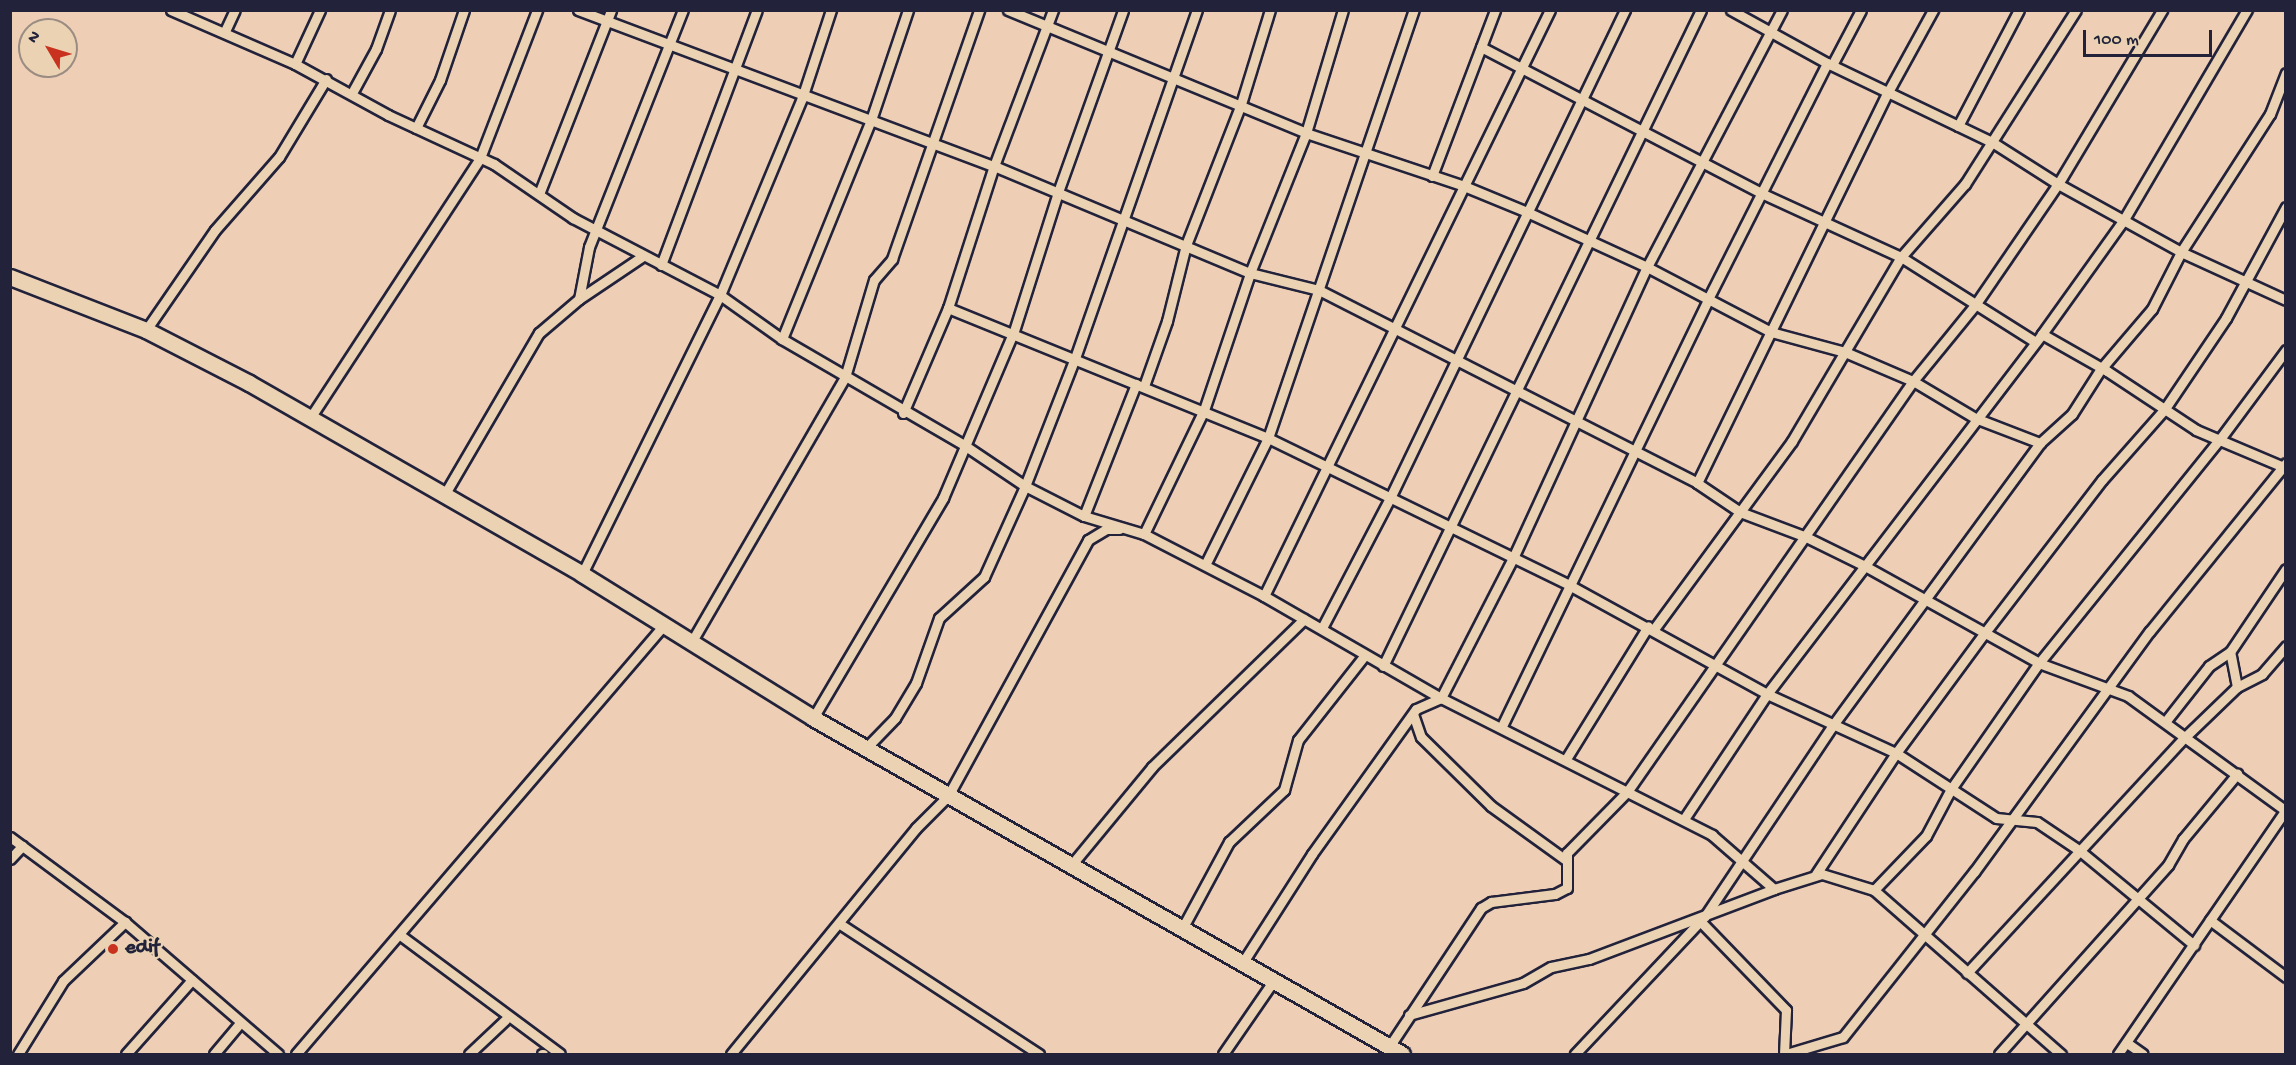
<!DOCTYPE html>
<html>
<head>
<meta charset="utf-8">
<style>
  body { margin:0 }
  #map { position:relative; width:2296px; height:1065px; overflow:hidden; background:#eecfb6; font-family:"Gochi Hand",sans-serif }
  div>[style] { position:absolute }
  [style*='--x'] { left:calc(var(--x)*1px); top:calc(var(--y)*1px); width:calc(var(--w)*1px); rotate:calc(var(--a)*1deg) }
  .roads { filter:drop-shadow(2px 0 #22223b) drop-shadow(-2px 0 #22223b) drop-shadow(0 2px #22223b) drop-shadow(0 -2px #22223b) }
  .minor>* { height:9px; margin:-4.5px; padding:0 4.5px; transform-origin:4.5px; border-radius:4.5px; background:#ead2b2 }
  .primary>* { height:15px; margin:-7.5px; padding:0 7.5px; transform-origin:7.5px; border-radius:7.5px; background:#ead2b2 }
  .dots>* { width:16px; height:16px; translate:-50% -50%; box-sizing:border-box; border:3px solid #ead2b2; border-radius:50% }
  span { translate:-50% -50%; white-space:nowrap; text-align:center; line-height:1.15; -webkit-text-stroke:4.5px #ead2b2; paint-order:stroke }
  .poi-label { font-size:21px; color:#22223b; font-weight:700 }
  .left { translate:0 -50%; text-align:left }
  .frame { position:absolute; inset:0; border:12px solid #22223b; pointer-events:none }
  .north { position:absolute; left:18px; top:18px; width:60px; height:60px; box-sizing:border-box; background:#ead2b2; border:2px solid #9a8c82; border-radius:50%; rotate:308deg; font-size:16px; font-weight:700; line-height:24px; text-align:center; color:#22223b }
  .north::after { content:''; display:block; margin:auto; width:21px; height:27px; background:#c8321e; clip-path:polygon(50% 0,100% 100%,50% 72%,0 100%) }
  .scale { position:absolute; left:2083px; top:30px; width:129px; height:27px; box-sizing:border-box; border:3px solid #22223b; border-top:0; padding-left:8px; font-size:18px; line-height:21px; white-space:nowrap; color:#22223b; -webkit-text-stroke:4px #ead2b2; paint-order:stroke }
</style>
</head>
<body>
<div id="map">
  <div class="roads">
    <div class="minor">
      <i style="--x:171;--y:10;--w:135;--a:23.5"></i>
      <i style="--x:295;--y:64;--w:106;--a:28.7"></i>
      <i style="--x:388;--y:115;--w:117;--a:24.8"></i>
      <i style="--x:494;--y:164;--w:96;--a:34.4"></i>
      <i style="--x:573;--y:218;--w:166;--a:27.6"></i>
      <i style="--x:720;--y:295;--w:76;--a:35.4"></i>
      <i style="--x:782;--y:339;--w:211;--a:30.2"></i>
      <i style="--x:964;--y:445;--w:73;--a:33.9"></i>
      <i style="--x:1025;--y:486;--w:66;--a:27"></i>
      <i style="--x:1084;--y:516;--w:63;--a:16.7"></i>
      <i style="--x:1144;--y:534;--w:135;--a:27.3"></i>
      <i style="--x:1264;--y:596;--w:204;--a:30"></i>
      <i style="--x:1441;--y:698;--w:304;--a:26.8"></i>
      <i style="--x:1712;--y:835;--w:82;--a:41.1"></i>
      <i style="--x:578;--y:10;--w:444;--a:20.6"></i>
      <i style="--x:994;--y:166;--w:277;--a:22.7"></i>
      <i style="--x:1250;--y:273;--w:71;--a:13.8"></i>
      <i style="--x:1319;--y:290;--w:424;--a:27"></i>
      <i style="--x:1697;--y:483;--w:52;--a:34"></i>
      <i style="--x:1740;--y:512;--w:68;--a:20.6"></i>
      <i style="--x:1804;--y:536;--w:68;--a:26.2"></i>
      <i style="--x:1865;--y:566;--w:199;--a:29.1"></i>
      <i style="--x:2039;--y:663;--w:95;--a:20.3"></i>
      <i style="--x:2128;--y:696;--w:194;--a:36"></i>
      <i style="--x:1008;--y:10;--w:322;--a:22.4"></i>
      <i style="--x:1306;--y:133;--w:167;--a:18.5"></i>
      <i style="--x:1464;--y:186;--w:68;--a:22.4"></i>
      <i style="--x:1527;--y:212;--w:132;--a:24.6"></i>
      <i style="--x:1647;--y:267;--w:140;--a:27.7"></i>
      <i style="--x:1771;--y:332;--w:77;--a:15.1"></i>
      <i style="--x:1845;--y:352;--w:74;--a:23.1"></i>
      <i style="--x:1913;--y:381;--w:72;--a:30.8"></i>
      <i style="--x:1975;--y:418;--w:70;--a:21"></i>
      <i style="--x:2040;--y:443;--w:350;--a:126.3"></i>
      <i style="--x:1833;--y:725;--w:230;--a:123.8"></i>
      <i style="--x:1705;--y:916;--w:190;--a:133.3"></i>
      <i style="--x:1731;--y:10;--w:110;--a:28.9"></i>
      <i style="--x:1827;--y:63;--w:183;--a:25.6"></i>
      <i style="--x:1992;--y:142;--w:78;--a:32.5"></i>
      <i style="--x:2058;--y:184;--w:141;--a:28.9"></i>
      <i style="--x:2181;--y:252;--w:115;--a:24.6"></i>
      <i style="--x:225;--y:31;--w:23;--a:-65"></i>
      <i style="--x:1481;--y:47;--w:316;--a:27.5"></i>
      <i style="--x:1761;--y:193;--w:154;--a:24.6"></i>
      <i style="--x:1901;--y:257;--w:157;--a:32.3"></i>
      <i style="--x:295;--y:64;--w:60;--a:-65.2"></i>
      <i style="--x:1832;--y:65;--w:62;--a:-62.2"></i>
      <i style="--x:352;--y:93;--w:50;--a:-61.4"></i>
      <i style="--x:376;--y:49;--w:41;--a:-70.3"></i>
      <i style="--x:1958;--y:126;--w:131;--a:-62.3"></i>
      <i style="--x:416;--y:128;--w:54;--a:-63.4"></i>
      <i style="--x:440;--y:80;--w:74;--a:-71.1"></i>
      <i style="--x:1432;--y:176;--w:178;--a:-69.2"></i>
      <i style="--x:539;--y:194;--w:198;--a:-68.6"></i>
      <i style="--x:661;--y:265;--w:272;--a:-69.4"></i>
      <i style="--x:579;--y:299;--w:53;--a:-79.1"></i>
      <i style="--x:589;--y:247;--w:255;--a:-68.4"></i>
      <i style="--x:948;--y:308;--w:345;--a:22.1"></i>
      <i style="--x:1268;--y:438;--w:335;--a:26"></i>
      <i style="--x:1569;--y:585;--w:226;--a:28.8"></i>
      <i style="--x:1767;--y:694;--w:142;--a:24.6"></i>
      <i style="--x:1896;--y:753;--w:119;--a:33"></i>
      <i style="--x:1996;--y:818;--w:41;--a:5.6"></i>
      <i style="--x:2037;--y:822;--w:52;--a:34"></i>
      <i style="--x:2080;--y:851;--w:148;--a:39.5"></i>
      <i style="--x:146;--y:330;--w:121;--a:-55.4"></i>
      <i style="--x:215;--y:230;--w:97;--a:-48.8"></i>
      <i style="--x:279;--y:157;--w:91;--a:-58.9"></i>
      <i style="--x:2042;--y:334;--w:75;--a:29.6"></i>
      <i style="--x:2107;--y:371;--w:107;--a:33.5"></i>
      <i style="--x:2196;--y:430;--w:98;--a:22.9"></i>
      <i style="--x:782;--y:339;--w:236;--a:-67.9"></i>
      <i style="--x:871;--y:120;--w:116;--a:-71.4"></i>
      <i style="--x:1144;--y:386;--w:69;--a:-70.5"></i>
      <i style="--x:1167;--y:321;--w:78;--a:-76"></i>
      <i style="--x:1186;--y:245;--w:151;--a:-68.7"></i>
      <i style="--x:1241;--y:104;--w:98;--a:-72.9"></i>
      <i style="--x:903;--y:413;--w:114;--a:-66.8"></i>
      <i style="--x:948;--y:308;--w:149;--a:-72.1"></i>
      <i style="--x:994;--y:166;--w:167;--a:-69.3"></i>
      <i style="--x:310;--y:418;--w:311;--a:-56.8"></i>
      <i style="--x:480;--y:158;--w:159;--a:-68.9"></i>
      <i style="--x:2040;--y:443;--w:43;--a:-42.2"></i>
      <i style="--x:2072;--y:414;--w:52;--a:-57.5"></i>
      <i style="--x:2100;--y:370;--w:80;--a:-49.6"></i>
      <i style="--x:2152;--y:309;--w:64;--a:-63"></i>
      <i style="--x:2181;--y:252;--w:164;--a:-57.2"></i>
      <i style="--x:2270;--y:114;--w:44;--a:-68.7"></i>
      <i style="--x:1697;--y:483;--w:435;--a:-64"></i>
      <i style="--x:1888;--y:92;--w:94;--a:-61.2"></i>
      <i style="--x:443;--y:497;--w:190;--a:-59.7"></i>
      <i style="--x:539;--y:333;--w:52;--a:-40.4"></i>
      <i style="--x:579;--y:299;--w:77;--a:-33.9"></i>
      <i style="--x:1084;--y:516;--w:142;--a:-68.5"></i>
      <i style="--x:1144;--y:534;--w:138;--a:-64.2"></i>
      <i style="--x:1204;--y:410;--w:145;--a:-71.4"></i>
      <i style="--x:1250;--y:273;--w:151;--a:-68.2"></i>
      <i style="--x:1306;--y:133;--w:128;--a:-73.3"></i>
      <i style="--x:1205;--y:565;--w:142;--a:-63.6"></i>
      <i style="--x:1268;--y:438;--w:452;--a:-71.2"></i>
      <i style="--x:582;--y:574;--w:311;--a:-63.7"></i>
      <i style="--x:720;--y:295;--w:213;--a:-67.4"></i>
      <i style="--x:802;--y:98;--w:93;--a:-71.8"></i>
      <i style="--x:1264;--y:596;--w:652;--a:-63.99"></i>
      <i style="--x:1322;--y:628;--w:147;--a:-62.4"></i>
      <i style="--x:1390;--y:498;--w:542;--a:-64.29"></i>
      <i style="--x:1654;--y:629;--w:233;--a:-53.7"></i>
      <i style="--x:1792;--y:441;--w:214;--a:-59.4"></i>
      <i style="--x:1901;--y:257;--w:97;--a:-48.8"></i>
      <i style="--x:1965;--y:184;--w:206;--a:-57.5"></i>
      <i style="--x:692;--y:641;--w:305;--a:-59.9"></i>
      <i style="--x:845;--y:377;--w:101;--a:-73.4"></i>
      <i style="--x:874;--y:280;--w:28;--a:-49"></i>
      <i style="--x:892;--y:259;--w:264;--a:-70.7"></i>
      <i style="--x:1383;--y:666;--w:729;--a:-64.14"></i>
      <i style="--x:2237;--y:687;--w:36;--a:-101"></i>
      <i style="--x:2230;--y:652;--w:100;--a:-56"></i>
      <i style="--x:1413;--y:714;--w:24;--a:71"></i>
      <i style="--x:1421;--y:737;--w:98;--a:44.6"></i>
      <i style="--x:1491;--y:806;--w:92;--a:35.8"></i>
      <i style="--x:813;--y:718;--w:256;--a:-59.4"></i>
      <i style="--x:943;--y:498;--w:181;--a:-67"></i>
      <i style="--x:1014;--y:331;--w:146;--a:-72.4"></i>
      <i style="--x:1058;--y:192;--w:193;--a:-70.3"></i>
      <i style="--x:2165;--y:722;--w:71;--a:-51.8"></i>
      <i style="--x:2209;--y:666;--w:25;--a:-34"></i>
      <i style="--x:1502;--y:726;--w:474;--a:-64.2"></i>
      <i style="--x:1708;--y:299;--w:264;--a:-63.2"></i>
      <i style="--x:866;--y:748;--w:42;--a:-46"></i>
      <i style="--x:895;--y:718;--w:41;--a:-59"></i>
      <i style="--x:916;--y:683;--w:69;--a:-70.5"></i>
      <i style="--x:939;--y:618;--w:61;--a:-42.3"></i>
      <i style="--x:984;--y:577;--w:100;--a:-65.7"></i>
      <i style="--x:1025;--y:486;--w:137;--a:-68.7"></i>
      <i style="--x:1075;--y:358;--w:369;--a:-70.7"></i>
      <i style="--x:1566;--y:759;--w:156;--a:-58.3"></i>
      <i style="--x:1684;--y:819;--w:150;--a:-56.4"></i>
      <i style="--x:1767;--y:694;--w:453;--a:-52.6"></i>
      <i style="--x:2042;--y:334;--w:139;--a:-54.4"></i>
      <i style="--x:2123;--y:221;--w:245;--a:-59.6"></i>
      <i style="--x:10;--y:837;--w:143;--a:36.5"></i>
      <i style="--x:125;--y:922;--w:202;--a:40.8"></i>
      <i style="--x:10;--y:859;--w:18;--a:-47"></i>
      <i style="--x:1073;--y:863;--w:124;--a:-50.5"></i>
      <i style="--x:1152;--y:767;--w:212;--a:-44.2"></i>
      <i style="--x:1816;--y:874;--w:145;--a:-56.5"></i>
      <i style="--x:1896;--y:753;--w:147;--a:-53.6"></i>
      <i style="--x:1983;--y:635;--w:195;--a:-52.5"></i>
      <i style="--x:2102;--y:480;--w:94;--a:-48.5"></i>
      <i style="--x:2164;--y:410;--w:111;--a:-56"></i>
      <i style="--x:2226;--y:318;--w:126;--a:-61.6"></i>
      <i style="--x:1874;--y:890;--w:75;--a:-46.1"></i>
      <i style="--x:1926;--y:836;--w:53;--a:-62"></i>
      <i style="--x:1951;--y:789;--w:154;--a:-55.1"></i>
      <i style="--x:2039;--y:663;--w:288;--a:-51.1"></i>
      <i style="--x:2220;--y:439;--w:111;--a:-53.4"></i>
      <i style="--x:2210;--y:920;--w:95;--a:36.9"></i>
      <i style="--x:1700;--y:921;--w:124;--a:46"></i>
      <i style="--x:1786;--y:1010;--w:44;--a:92.6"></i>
      <i style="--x:840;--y:924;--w:238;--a:33.2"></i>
      <i style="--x:1183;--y:927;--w:97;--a:-61.6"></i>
      <i style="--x:1229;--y:842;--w:76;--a:-43.4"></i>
      <i style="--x:1284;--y:790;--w:52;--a:-74.4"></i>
      <i style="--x:1298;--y:740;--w:107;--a:-51.8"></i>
      <i style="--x:400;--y:935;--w:199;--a:36.6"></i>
      <i style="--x:1243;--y:962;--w:128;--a:-57.4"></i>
      <i style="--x:1312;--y:854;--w:178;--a:-54.4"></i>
      <i style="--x:1416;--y:709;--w:27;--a:-24"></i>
      <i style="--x:1441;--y:698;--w:157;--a:-62.8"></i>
      <i style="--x:1513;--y:558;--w:320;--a:-65.3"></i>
      <i style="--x:1647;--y:267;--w:290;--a:-62.3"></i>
      <i style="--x:1967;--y:973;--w:321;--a:-47.3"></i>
      <i style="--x:2185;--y:737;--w:72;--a:-43.9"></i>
      <i style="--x:2237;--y:687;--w:28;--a:-27"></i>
      <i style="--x:2262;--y:674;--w:37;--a:-49"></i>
      <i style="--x:1409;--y:1015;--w:118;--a:-15.7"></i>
      <i style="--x:1523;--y:983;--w:32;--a:-30"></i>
      <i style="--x:1551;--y:967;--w:39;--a:-12"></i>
      <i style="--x:1589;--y:959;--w:198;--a:-20.7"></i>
      <i style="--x:1774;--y:889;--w:50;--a:-17.4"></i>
      <i style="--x:1822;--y:874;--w:54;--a:17.1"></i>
      <i style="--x:1874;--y:890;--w:249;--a:41.3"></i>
      <i style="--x:2127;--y:1043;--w:19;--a:35"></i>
      <i style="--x:1389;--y:1047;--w:167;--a:-56.5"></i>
      <i style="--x:1481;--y:908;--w:12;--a:-31"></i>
      <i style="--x:1491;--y:902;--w:64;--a:-7.1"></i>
      <i style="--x:1555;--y:894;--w:13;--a:-27"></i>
      <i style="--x:1567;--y:888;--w:35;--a:-90"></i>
      <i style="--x:1567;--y:853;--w:86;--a:-45.5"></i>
      <i style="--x:1627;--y:792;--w:501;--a:-55.17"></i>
      <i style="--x:1913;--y:381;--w:98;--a:-50.8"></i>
      <i style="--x:1975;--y:305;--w:147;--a:-55.6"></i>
      <i style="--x:2058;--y:184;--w:203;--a:-59.1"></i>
      <i style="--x:18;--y:1054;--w:86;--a:-58.3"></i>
      <i style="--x:63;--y:981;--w:86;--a:-43.6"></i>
      <i style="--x:126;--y:1054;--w:99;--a:-48.3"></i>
      <i style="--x:214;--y:1054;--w:40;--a:-50"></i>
      <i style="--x:296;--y:1054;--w:565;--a:-49.38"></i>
      <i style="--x:469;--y:1054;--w:50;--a:-43.4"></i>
      <i style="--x:542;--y:1054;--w:1;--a:0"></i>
      <i style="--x:731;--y:1054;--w:292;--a:-50.7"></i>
      <i style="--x:916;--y:828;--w:45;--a:-45"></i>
      <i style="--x:948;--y:796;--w:292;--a:-61.3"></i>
      <i style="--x:1088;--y:540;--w:21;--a:-31"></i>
      <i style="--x:1106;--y:529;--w:13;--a:0"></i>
      <i style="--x:1223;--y:1054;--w:90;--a:-55.4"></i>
      <i style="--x:1786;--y:1054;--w:59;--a:-16.6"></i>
      <i style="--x:1843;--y:1037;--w:211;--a:-51.6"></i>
      <i style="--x:1974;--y:872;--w:298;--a:-53.9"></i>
      <i style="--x:2150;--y:631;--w:216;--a:-51"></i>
      <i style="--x:1999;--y:1054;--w:254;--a:-48.2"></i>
      <i style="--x:2168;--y:865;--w:30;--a:-60"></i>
      <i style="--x:2183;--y:839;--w:85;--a:-50.3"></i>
      <i style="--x:2118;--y:1054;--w:296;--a:-55.5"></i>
    </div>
    <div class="primary">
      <i style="--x:10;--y:277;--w:146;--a:21.3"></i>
      <i style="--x:146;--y:330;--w:116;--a:27.2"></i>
      <i style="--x:249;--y:383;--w:384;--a:29.8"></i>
      <i style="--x:582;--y:574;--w:272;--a:31.9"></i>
      <i style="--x:813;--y:718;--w:678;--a:29.7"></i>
    </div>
  </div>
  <div class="dots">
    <i style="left:113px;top:949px;background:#c8321e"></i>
  </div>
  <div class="poi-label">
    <span class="left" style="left:125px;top:949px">edif</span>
  </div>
  <div class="frame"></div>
  <div class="north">N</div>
  <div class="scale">100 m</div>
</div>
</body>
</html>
